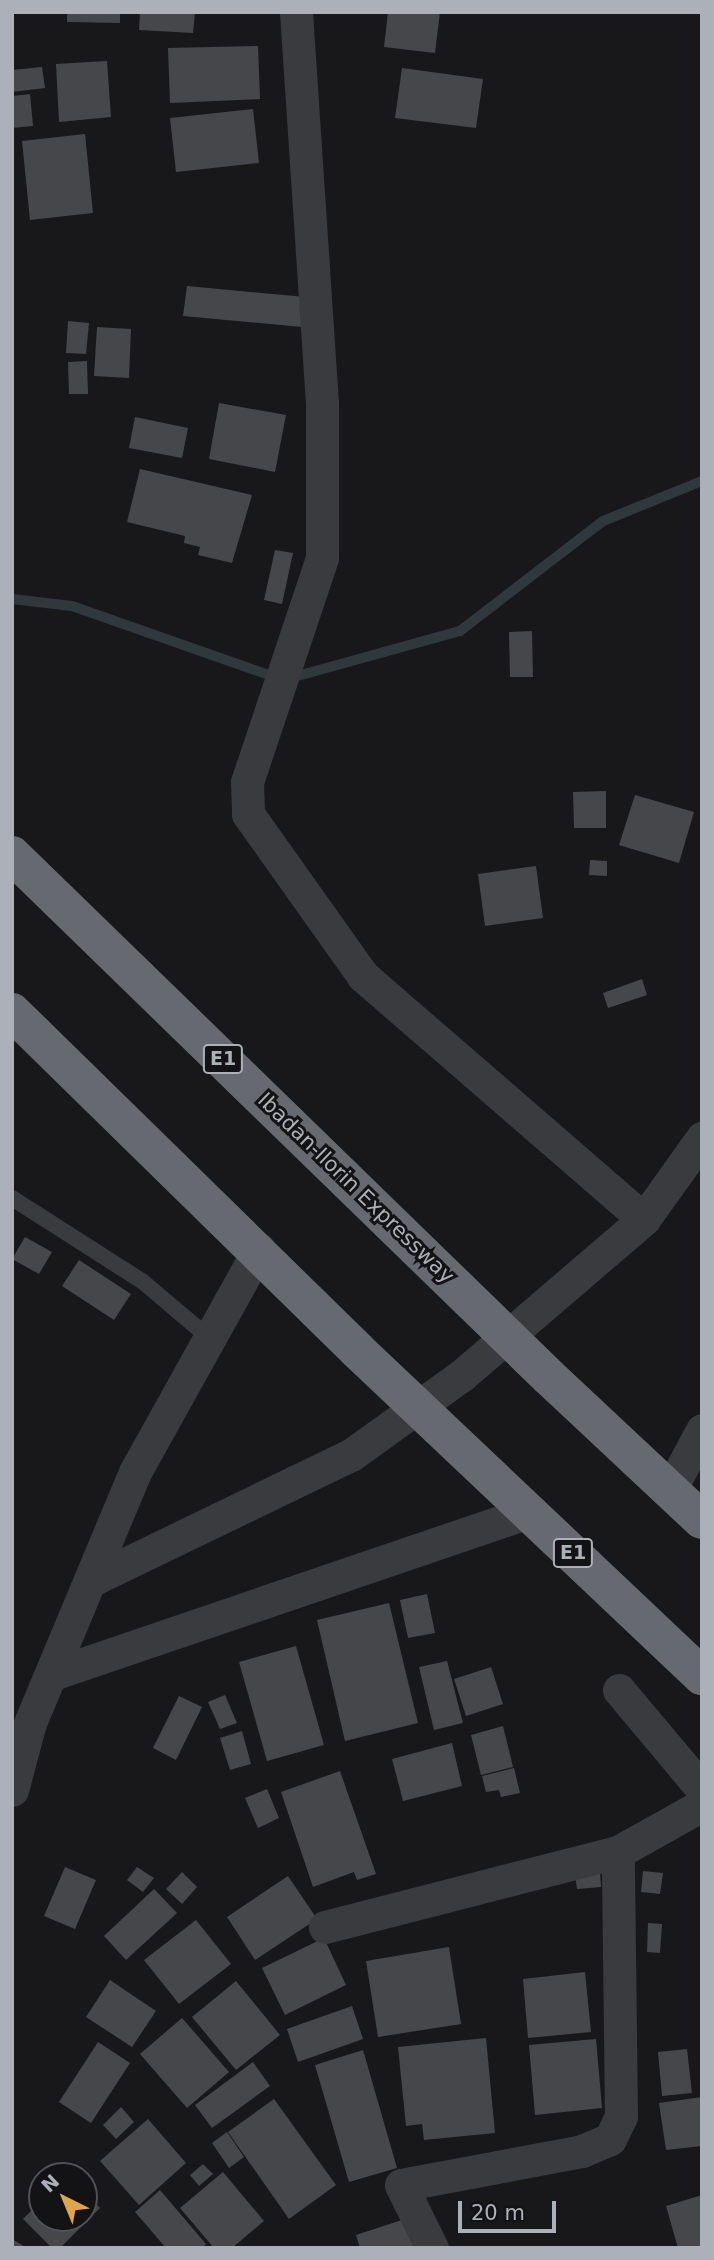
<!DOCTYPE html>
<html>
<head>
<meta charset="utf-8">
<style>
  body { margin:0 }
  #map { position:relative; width:714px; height:2260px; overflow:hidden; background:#18181a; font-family:"DejaVu Sans",sans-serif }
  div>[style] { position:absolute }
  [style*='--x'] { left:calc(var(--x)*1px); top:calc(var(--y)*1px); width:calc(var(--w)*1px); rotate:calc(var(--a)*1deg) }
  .stream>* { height:10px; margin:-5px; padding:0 5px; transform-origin:5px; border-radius:5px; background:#2f383d }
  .building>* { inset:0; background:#45474a }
  .service>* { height:16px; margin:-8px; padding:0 8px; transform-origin:8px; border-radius:8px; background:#3a3b3f }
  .minor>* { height:33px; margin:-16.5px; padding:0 16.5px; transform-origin:16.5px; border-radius:16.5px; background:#3a3b3f }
  .motorway>* { height:38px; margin:-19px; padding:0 19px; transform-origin:19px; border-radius:19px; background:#66696f }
  span { translate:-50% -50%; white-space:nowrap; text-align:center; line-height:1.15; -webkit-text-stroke:6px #131315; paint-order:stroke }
  .shield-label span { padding:2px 5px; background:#131315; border:2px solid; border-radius:5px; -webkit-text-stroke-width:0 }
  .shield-label { font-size:19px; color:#acb1b9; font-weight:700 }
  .street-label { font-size:21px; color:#acb1b9 }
  .frame { position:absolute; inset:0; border:14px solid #acb1b9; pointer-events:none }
  .north { position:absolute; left:28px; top:2162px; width:70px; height:70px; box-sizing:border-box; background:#131315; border:2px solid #505257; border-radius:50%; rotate:317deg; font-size:19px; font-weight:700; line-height:28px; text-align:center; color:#acb1b9 }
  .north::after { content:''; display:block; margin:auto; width:24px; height:32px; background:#e2a448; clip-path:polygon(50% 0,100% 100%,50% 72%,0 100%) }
  .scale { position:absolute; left:458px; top:2201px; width:98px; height:32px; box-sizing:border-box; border:4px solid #acb1b9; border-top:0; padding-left:9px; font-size:21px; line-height:24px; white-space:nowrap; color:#acb1b9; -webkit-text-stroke:5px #131315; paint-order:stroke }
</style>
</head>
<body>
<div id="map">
  <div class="stream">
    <i style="--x:12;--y:599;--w:60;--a:6.7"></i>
    <i style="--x:72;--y:606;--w:224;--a:19.3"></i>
    <i style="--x:283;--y:680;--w:184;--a:-15.5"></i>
    <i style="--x:460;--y:631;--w:180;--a:-37.6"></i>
    <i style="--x:603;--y:521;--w:107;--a:-22"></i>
  </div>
  <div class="building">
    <i style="clip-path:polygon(67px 12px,120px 12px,120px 23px,67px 22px)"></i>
    <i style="clip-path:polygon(140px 12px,195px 12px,193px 33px,139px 30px)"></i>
    <i style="clip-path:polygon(388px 12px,440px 12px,435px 53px,384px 47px)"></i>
    <i style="clip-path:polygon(258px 46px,260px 99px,170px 103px,168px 48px)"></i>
    <i style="clip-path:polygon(107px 61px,111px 117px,59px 122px,56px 64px)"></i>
    <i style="clip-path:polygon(42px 67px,45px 88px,12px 92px,12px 70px)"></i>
    <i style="clip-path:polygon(402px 68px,483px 79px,476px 128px,395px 118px)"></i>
    <i style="clip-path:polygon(30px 94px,33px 126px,12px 128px,12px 96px)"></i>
    <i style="clip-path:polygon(253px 109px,259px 163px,176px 172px,170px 118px)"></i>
    <i style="clip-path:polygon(85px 134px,93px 213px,30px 220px,22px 141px)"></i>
    <i style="clip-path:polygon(187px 286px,305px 297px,302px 327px,183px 316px)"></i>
    <i style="clip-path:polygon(68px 321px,89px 323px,86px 354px,66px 353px)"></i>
    <i style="clip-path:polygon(97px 327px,131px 329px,129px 378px,94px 376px)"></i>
    <i style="clip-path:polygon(87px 361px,88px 394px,69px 394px,68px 362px)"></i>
    <i style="clip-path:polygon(219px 403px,286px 415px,275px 472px,209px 459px)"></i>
    <i style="clip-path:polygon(135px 417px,188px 428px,182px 458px,129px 448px)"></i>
    <i style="clip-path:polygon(140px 469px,252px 495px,232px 563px,198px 555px,200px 547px,184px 543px,185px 536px,127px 522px)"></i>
    <i style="clip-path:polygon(275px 550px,293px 553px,282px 604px,264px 600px)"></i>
    <i style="clip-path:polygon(532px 631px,533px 677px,510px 677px,509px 632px)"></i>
    <i style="clip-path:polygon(606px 791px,606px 828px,574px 828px,573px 792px)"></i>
    <i style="clip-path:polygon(635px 795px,694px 812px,679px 863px,619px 845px)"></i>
    <i style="clip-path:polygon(590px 860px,607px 861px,607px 876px,589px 875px)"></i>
    <i style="clip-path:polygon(536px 866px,543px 918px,485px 926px,478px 874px)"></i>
    <i style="clip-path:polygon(642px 979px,647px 995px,608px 1008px,603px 993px)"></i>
    <i style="clip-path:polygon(25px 1237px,52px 1252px,39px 1274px,12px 1259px)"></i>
    <i style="clip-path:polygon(79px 1260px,131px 1294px,114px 1320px,62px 1286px)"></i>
    <i style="clip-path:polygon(427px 1594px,435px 1633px,408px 1638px,400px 1600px)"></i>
    <i style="clip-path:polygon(389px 1603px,418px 1723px,345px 1741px,317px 1620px)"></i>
    <i style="clip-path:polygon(296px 1646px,324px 1745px,267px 1761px,239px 1662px)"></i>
    <i style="clip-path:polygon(447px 1661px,463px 1723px,434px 1730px,419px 1667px)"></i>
    <i style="clip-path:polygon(491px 1667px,503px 1704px,466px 1716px,454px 1679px)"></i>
    <i style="clip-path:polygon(225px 1695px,237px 1723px,220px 1729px,208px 1702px)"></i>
    <i style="clip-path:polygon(179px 1696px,202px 1707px,176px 1760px,153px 1748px)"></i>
    <i style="clip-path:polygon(503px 1726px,513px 1767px,481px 1775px,471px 1735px)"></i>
    <i style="clip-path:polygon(242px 1731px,251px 1764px,230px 1770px,220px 1738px)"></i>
    <i style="clip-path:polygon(452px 1743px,462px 1786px,403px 1801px,392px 1759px)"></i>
    <i style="clip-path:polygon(514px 1768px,520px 1793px,501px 1797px,499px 1790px,486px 1792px,482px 1776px)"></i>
    <i style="clip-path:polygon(340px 1771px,376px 1874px,357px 1880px,354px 1872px,313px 1887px,281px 1792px)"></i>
    <i style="clip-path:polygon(267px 1789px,279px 1818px,258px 1828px,245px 1798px)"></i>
    <i style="clip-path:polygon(65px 1867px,96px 1880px,75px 1929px,44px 1916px)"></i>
    <i style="clip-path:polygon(137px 1867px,154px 1878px,143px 1892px,127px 1880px)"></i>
    <i style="clip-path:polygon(643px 1871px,663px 1873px,660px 1894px,641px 1892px)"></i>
    <i style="clip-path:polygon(182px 1872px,197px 1887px,182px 1904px,166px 1889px)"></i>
    <i style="clip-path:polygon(600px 1872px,601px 1887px,577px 1889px,575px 1875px)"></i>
    <i style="clip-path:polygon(288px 1876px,317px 1919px,255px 1960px,227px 1917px)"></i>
    <i style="clip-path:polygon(154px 1889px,177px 1913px,126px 1960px,104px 1936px)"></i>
    <i style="clip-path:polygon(196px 1920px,231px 1964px,179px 2004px,144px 1960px)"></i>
    <i style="clip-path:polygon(648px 1923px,662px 1924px,660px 1953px,647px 1952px)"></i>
    <i style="clip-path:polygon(324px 1938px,346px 1985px,285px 2015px,262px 1968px)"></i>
    <i style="clip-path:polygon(449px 1947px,461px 2024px,378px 2037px,366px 1961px)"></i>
    <i style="clip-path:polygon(585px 1972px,591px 2032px,528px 2038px,523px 1979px)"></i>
    <i style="clip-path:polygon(110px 1980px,156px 2011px,132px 2047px,86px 2017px)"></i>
    <i style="clip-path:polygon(236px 1981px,280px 2035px,236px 2070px,192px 2017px)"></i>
    <i style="clip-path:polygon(352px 2006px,363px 2039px,298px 2062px,287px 2029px)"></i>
    <i style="clip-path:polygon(182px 2018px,229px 2072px,187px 2108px,140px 2054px)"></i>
    <i style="clip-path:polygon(486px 2038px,495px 2133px,424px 2140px,422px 2124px,406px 2126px,398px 2047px)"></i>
    <i style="clip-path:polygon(596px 2039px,602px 2108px,535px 2115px,529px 2045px)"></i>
    <i style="clip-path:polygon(98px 2042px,130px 2063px,91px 2123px,59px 2102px)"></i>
    <i style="clip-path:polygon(687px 2049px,692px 2093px,662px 2096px,658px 2052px)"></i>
    <i style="clip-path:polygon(363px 2050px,397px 2168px,349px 2182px,315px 2065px)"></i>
    <i style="clip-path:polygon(253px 2062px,270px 2086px,212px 2128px,195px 2105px)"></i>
    <i style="clip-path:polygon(702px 2097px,702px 2146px,666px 2150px,659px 2103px)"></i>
    <i style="clip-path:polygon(274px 2099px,336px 2185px,289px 2219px,228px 2132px)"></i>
    <i style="clip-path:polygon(121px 2107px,134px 2122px,116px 2139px,103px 2125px)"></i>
    <i style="clip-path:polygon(148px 2119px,186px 2163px,139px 2205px,100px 2161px)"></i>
    <i style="clip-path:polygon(227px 2132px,244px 2157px,229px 2168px,212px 2143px)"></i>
    <i style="clip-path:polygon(203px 2164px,213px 2174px,199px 2186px,190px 2175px)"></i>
    <i style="clip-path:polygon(223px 2172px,264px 2221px,232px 2248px,214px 2248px,180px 2208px)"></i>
    <i style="clip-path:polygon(160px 2190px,206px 2244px,202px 2248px,166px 2248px,135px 2212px)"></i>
    <i style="clip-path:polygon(84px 2191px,100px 2208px,60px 2248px,52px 2248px,23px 2219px,42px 2200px,42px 2218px,84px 2218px)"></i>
    <i style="clip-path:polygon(702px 2195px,702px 2248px,678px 2248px,666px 2206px)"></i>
    <i style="clip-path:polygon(408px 2218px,418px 2248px,360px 2248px,356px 2235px)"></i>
    <i style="clip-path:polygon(12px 2239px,27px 2248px,12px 2248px)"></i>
  </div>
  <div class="service">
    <i style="--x:12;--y:1198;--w:154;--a:32.6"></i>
    <i style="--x:142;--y:1281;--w:85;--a:40.2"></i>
  </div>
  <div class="minor">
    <i style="--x:296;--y:12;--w:391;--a:86.2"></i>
    <i style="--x:322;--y:402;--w:156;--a:90"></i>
    <i style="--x:322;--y:558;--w:236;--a:108.5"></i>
    <i style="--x:247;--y:782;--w:32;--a:88"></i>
    <i style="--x:248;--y:814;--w:199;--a:54.6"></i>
    <i style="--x:363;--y:976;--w:371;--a:40.9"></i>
    <i style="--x:670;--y:1490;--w:68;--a:-61.9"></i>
    <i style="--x:92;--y:1580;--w:288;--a:-25.8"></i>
    <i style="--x:351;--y:1455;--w:135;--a:-35.7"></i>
    <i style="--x:461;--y:1376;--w:241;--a:-40.6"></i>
    <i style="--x:644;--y:1219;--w:100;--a:-54.4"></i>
    <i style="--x:53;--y:1674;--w:503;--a:-18.8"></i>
    <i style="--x:619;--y:1690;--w:129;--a:50"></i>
    <i style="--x:12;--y:1790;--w:69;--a:-75"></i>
    <i style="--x:30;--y:1723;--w:272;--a:-67.3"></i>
    <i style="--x:135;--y:1472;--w:255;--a:-60.9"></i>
    <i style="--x:325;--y:1927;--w:302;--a:-14.4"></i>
    <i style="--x:618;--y:1852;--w:96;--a:-29.2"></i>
    <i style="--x:432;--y:2248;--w:70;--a:-116.2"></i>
    <i style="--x:401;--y:2185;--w:184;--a:-10.6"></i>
    <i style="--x:582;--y:2151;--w:30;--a:-23"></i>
    <i style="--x:610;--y:2139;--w:25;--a:-64"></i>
    <i style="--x:621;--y:2116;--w:264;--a:-90.7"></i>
  </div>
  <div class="motorway">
    <i style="--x:12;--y:855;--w:749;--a:44.19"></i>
    <i style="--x:549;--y:1377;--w:209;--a:43.1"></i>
    <i style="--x:12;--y:1012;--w:483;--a:44.4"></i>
    <i style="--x:357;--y:1350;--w:475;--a:43.4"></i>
  </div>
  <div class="shield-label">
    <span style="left:223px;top:1059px">E1</span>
    <span style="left:573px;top:1553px">E1</span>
  </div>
  <div class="street-label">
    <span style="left:356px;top:1188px;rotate:44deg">Ibadan-Ilorin Expressway</span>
  </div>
  <div class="frame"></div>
  <div class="north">N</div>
  <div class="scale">20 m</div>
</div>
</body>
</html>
